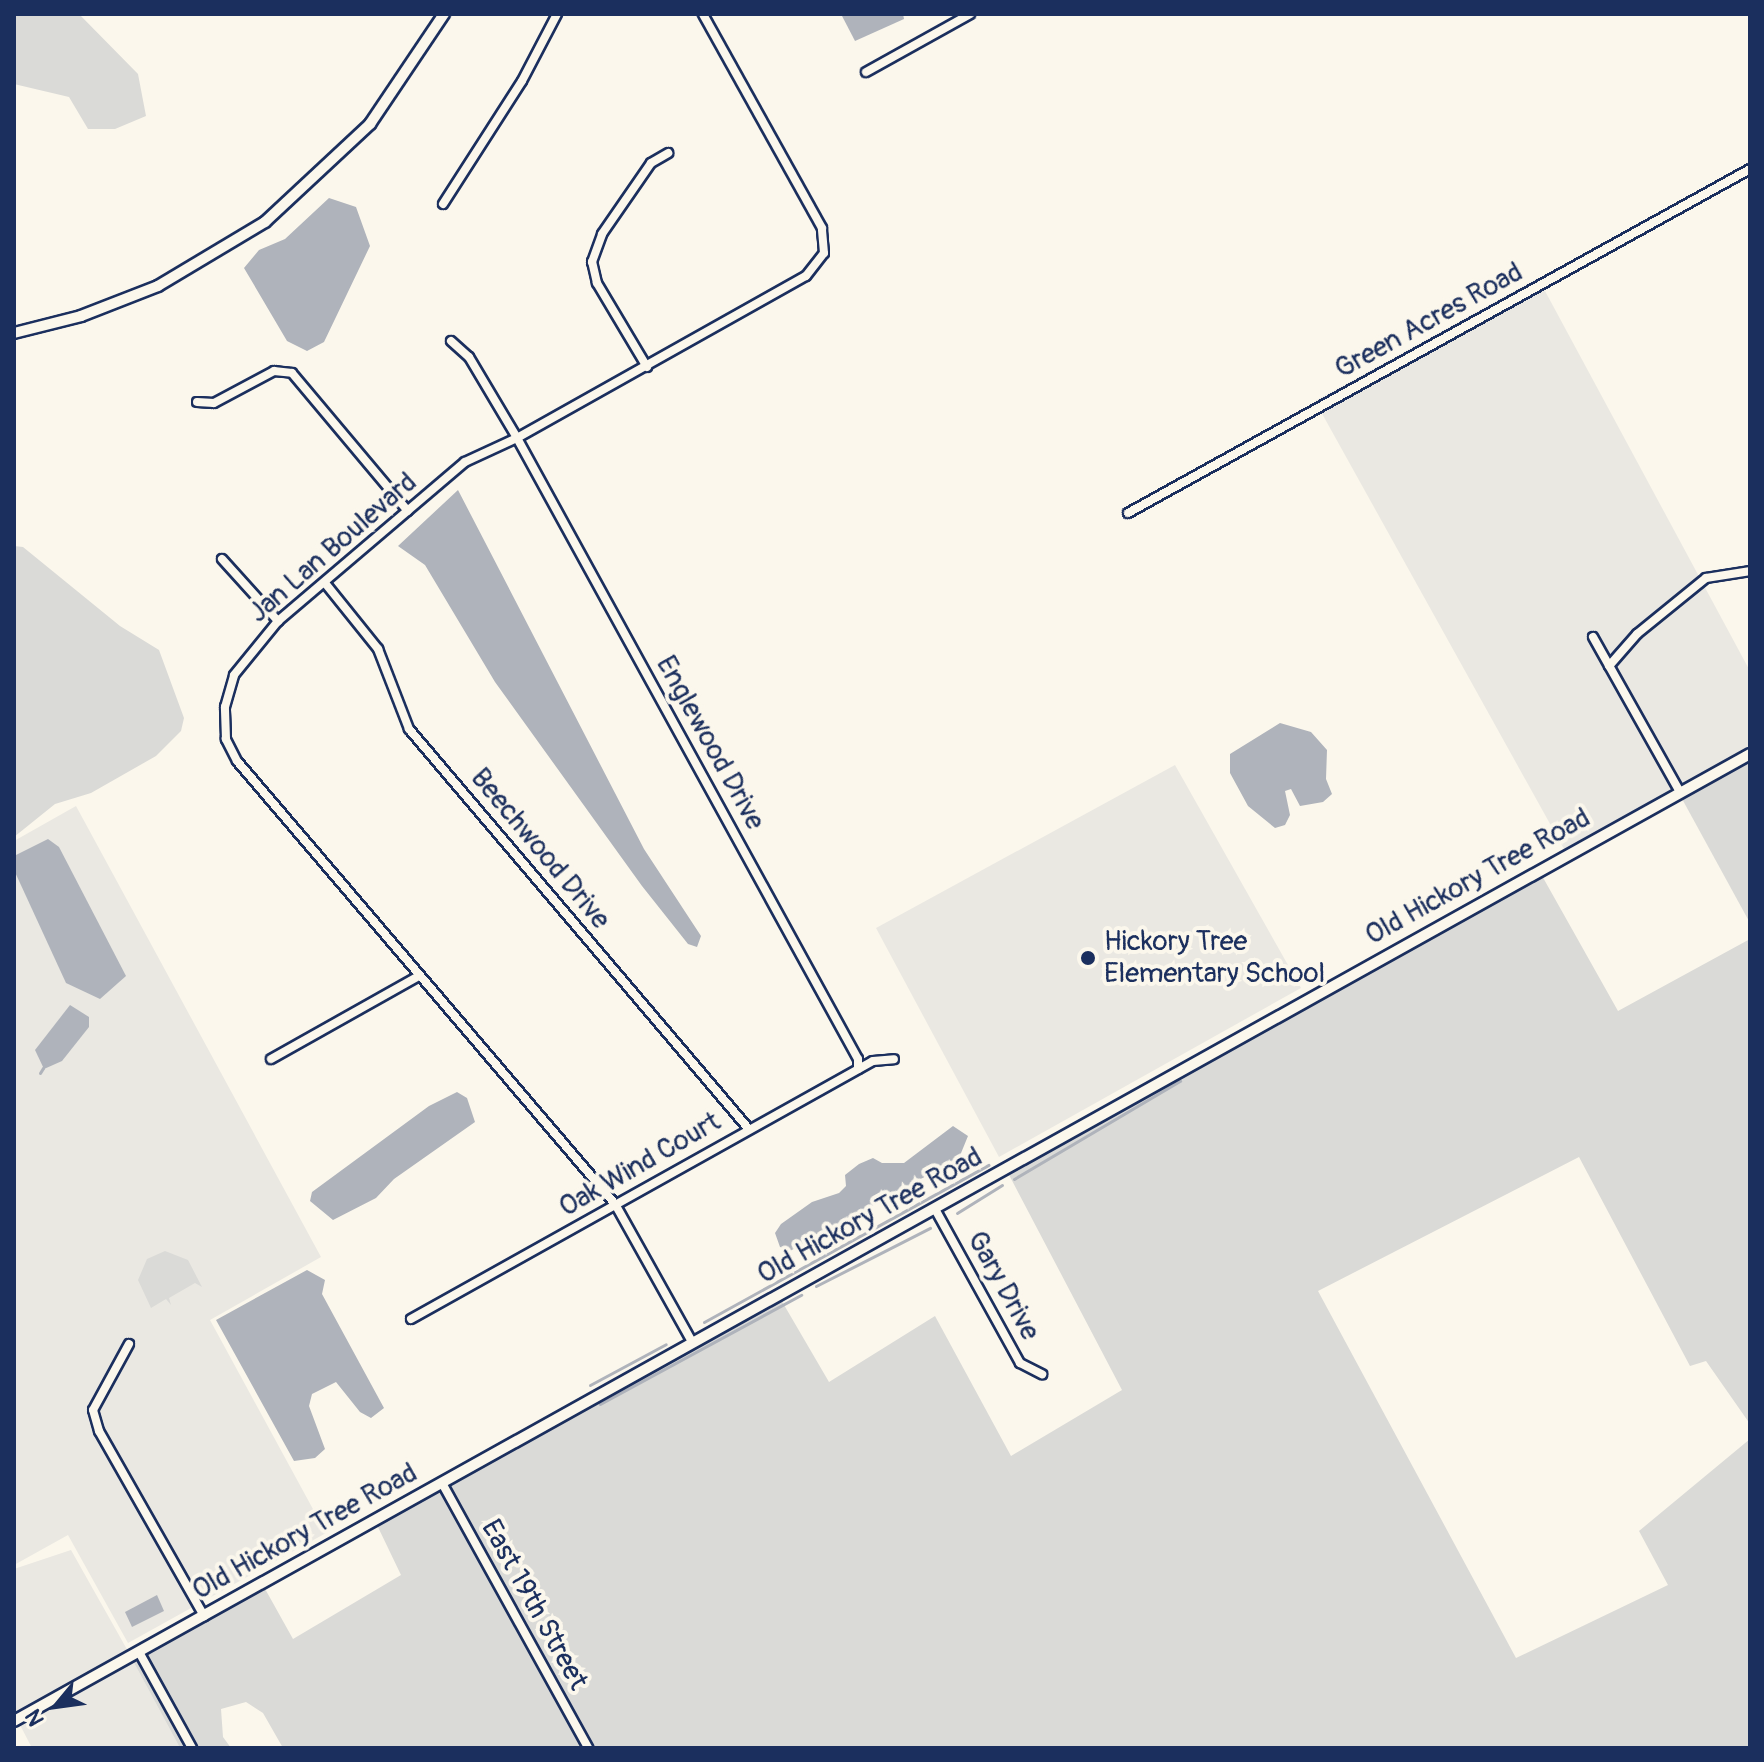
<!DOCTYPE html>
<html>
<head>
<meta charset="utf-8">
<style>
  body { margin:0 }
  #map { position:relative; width:1764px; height:1762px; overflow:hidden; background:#fbf7ec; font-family:Pangolin,sans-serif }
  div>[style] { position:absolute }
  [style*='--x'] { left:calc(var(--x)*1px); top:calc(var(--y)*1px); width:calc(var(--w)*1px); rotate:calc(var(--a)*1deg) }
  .built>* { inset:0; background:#eae8e2 }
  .green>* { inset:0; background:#dadad7 }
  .water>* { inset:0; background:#afb3bb }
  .stream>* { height:3px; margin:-1.5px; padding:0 1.5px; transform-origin:1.5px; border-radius:1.5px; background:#afb3bb }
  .roads { filter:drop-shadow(2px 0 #1b2f5e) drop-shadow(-2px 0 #1b2f5e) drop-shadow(0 2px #1b2f5e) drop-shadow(0 -2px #1b2f5e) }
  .minor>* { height:8px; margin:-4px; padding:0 4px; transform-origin:4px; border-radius:4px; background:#fbf7ec }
  .tertiary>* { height:10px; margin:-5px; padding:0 5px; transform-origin:5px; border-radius:5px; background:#fbf7ec }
  .dots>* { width:22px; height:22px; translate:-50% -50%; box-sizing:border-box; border:4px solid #fbf7ec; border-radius:50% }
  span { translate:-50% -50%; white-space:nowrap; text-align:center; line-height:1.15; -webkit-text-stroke:8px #fbf7ec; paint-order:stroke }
  .street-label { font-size:28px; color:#1b2f5e }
  .poi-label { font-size:28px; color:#1b2f5e }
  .left { translate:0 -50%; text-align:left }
  .frame { position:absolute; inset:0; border:16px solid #1b2f5e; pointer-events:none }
  .north { position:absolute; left:16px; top:1666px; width:80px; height:80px; -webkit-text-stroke:6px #fbf7ec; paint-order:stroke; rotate:241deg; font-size:22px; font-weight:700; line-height:32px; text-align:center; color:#1b2f5e }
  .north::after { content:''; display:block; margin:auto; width:28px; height:36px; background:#1b2f5e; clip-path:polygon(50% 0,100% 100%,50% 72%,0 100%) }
</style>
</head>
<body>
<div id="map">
  <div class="built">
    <i style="clip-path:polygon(1538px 278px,1750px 671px,1750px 749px,1564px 849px,1315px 401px)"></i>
    <i style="clip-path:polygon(1175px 765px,1301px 988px,999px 1157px,876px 928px)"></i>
    <i style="clip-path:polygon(76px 806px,321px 1257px,210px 1320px,326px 1533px,128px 1643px,68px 1535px,14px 1565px,14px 841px)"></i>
    <i style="clip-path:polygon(71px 1550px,129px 1653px,15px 1716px,14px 1569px)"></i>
    <i style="clip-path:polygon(133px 1661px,180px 1748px,32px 1748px,19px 1723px)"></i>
  </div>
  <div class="green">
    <i style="clip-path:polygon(14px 14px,79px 14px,138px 74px,146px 116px,115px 129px,88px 129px,69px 97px,14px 84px)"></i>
    <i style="clip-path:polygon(14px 546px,23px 547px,120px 626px,159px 650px,184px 718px,181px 731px,156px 756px,91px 793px,55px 804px,14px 837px)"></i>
    <i style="clip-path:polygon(1750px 759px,1750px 923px,1681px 797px)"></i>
    <i style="clip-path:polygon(1541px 874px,1618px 1011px,1750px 939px,1750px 1424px,1706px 1361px,1690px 1366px,1579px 1157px,1318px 1291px,1516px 1658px,1668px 1585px,1639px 1531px,1750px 1439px,1750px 1748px,283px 1748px,263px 1713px,246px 1702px,221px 1709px,223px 1737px,231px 1748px,180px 1748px,133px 1661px,264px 1587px,293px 1639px,401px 1575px,377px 1525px,780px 1298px,829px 1382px,935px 1316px,1011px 1456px,1122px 1390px,1008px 1173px)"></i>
    <i style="clip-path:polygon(165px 1251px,188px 1260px,202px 1287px,195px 1283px,169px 1298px,171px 1305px,166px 1299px,151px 1308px,138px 1280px,147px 1259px)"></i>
  </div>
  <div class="water">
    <i style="clip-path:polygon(841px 14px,903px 14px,904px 19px,855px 41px)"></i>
    <i style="clip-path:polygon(329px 198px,356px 207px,370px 246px,324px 342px,307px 351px,287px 341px,244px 268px,259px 250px,285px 239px)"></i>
    <i style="clip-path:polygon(458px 490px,644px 849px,701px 936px,697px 947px,688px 944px,642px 886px,495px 682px,425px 565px,398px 546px)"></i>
    <i style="clip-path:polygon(1280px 723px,1311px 732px,1327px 750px,1326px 779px,1332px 794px,1323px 802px,1300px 806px,1291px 789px,1285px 791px,1290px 815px,1285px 825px,1275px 828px,1248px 806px,1230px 773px,1230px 754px)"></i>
    <i style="clip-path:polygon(48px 839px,59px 847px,126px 976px,100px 999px,66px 983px,14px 870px,14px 856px)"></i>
    <i style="clip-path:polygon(70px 1005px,89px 1017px,89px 1027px,62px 1061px,44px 1069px,35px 1050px)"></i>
    <i style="clip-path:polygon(457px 1092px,467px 1098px,475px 1122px,394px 1179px,376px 1198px,333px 1220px,310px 1201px,312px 1192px,429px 1106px)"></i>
    <i style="clip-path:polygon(953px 1126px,968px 1136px,959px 1158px,790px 1251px,780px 1247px,775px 1233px,781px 1224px,812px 1202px,839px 1193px,846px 1186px,845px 1175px,859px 1164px,873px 1158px,882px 1163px,904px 1163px)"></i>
    <i style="clip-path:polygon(307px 1270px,325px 1280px,322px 1294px,384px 1408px,371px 1418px,360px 1412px,336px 1382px,312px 1394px,309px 1406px,325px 1449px,315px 1458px,294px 1461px,216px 1320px)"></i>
    <i style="clip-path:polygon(157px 1595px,164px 1611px,132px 1627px,125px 1612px)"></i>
  </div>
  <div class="stream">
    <i style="--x:40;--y:1073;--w:6;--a:-59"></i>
    <i style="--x:1014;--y:1179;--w:193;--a:-30.6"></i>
    <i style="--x:957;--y:1213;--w:53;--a:-31.9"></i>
    <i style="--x:816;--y:1286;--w:128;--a:-27"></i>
    <i style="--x:704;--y:1322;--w:325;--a:-28.9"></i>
    <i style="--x:590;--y:1385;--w:86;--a:-28.3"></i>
    <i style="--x:600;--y:1404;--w:229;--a:-28.5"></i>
  </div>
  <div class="roads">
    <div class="minor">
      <i style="--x:866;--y:72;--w:119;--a:-29.1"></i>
      <i style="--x:443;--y:204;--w:146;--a:-57.3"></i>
      <i style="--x:522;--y:81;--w:76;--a:-62.4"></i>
      <i style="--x:451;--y:341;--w:24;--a:42"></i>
      <i style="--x:469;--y:357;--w:94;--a:59.3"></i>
      <i style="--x:517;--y:438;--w:708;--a:61.23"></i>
      <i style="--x:858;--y:1059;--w:10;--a:90"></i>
      <i style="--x:647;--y:367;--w:98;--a:-120.8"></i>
      <i style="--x:597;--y:283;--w:22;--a:-103"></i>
      <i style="--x:592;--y:262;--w:30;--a:-70"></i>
      <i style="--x:602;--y:234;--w:86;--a:-55.4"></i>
      <i style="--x:651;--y:163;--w:20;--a:-30"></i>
      <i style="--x:197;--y:402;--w:17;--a:3"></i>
      <i style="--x:214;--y:403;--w:68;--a:-28.1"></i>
      <i style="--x:274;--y:371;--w:18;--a:6"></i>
      <i style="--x:292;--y:373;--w:180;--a:50"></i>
      <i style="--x:1128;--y:513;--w:711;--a:-28.94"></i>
      <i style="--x:222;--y:559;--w:84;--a:47.9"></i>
      <i style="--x:325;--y:583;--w:85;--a:51.2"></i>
      <i style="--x:378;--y:649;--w:86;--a:68.8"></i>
      <i style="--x:409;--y:729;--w:524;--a:49.65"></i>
      <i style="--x:1593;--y:637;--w:178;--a:60.7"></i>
      <i style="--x:1609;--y:666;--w:43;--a:-48.8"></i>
      <i style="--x:1637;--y:634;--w:89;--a:-39.1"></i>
      <i style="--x:1706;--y:578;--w:45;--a:-9"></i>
      <i style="--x:271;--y:1059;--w:167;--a:-29.3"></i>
      <i style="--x:935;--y:1209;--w:176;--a:61.1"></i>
      <i style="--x:1020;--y:1363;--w:25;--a:27"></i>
      <i style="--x:411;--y:1319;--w:529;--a:-29.18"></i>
      <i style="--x:873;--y:1061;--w:21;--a:-5"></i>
      <i style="--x:691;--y:1340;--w:156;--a:-119.2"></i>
      <i style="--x:615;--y:1204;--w:582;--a:-130.47"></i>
      <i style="--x:237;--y:761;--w:25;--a:-117"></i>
      <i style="--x:226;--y:739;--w:32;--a:-92"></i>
      <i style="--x:225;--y:707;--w:33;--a:-74"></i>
      <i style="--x:234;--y:675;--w:70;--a:-50.8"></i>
      <i style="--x:278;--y:621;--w:245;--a:-40.4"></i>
      <i style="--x:465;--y:462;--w:57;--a:-24.8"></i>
      <i style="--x:517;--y:438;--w:331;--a:-29.3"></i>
      <i style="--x:806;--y:276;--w:29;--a:-52"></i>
      <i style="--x:824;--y:253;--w:25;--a:-95"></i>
      <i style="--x:822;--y:228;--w:245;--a:-119.1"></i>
      <i style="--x:129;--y:1344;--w:75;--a:118.6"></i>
      <i style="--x:93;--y:1410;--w:22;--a:74"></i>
      <i style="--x:99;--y:1431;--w:213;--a:60.4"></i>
      <i style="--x:442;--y:1483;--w:303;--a:61.1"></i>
      <i style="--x:139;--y:1652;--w:110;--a:61.1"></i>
    </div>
    <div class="tertiary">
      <i style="--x:14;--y:333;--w:69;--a:-14.2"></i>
      <i style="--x:81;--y:316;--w:83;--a:-21.3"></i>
      <i style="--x:158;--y:286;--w:125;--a:-30.9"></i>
      <i style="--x:265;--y:222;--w:144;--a:-43"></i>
      <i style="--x:370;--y:124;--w:133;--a:-56.1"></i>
      <i style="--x:14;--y:1721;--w:1987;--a:-29.12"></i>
    </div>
  </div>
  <div class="dots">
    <i style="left:1088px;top:958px;background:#1b2f5e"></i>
  </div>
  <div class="street-label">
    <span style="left:1429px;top:321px;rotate:-29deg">Green Acres Road</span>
    <span style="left:333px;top:548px;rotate:-41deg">Jan Lan Boulevard</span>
    <span style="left:710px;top:743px;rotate:61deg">Englewood Drive</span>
    <span style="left:540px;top:849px;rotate:50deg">Beechwood Drive</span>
    <span style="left:1478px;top:877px;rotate:-29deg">Old Hickory Tree Road</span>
    <span style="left:640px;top:1165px;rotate:-30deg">Oak Wind Court</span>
    <span style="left:870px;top:1216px;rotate:-29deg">Old Hickory Tree Road</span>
    <span style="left:1003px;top:1286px;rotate:61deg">Gary Drive</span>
    <span style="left:305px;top:1532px;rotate:-29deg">Old Hickory Tree Road</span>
    <span style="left:534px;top:1605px;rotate:61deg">East 19th Street</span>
  </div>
  <div class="poi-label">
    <span class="left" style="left:1104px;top:958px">Hickory Tree<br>Elementary School</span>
  </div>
  <div class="frame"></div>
  <div class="north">N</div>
</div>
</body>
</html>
